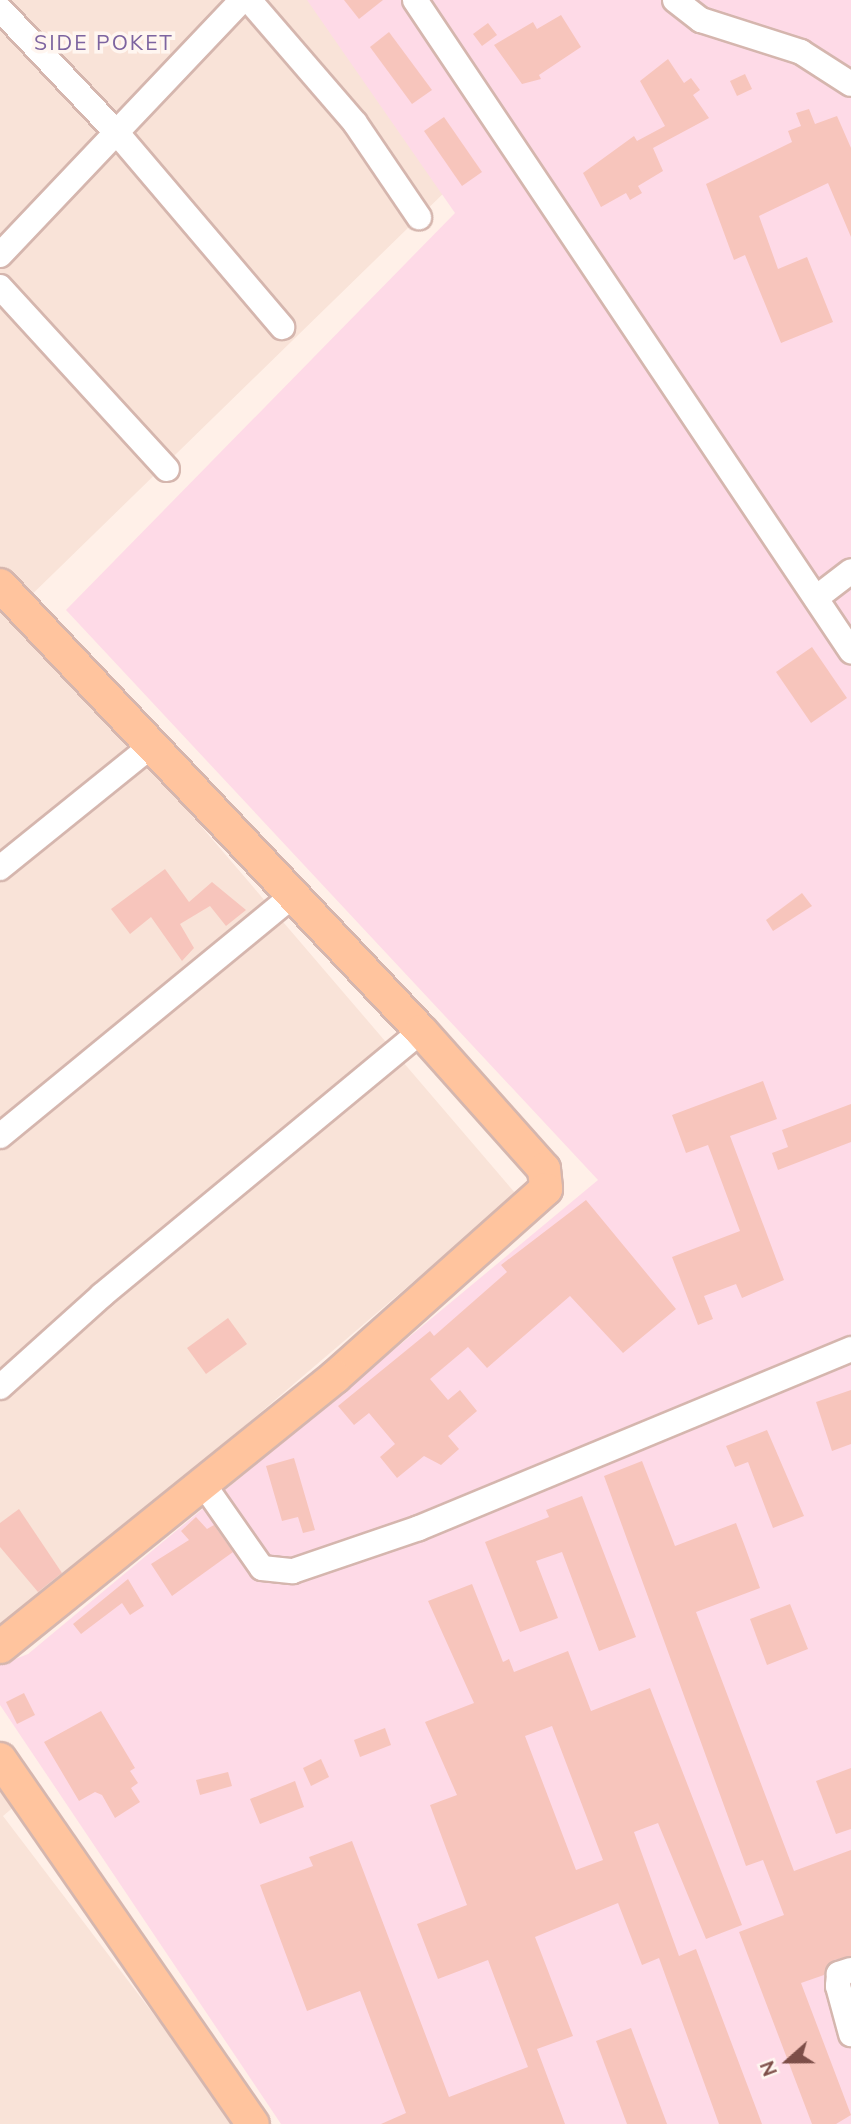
<!DOCTYPE html>
<html>
<head>
<meta charset="utf-8">
<style>
  body { margin:0 }
  #map { position:relative; width:851px; height:2124px; overflow:hidden; background:#fff0e8; font-family:Mulish,sans-serif }
  div>[style] { position:absolute }
  [style*='--x'] { left:calc(var(--x)*1px); top:calc(var(--y)*1px); width:calc(var(--w)*1px); rotate:calc(var(--a)*1deg) }
  .residential>* { inset:0; background:#f9e3d8 }
  .medical>* { inset:0; background:#fedae7 }
  .building>* { inset:0; background:#f7c5bc }
  .roads { filter:drop-shadow(2px 0 #d5b6ae) drop-shadow(-2px 0 #d5b6ae) drop-shadow(0 2px #d5b6ae) drop-shadow(0 -2px #d5b6ae) }
  .minor>* { height:24px; margin:-12px; padding:0 12px; transform-origin:12px; border-radius:12px; background:#fff }
  .major>* { height:32px; margin:-16px; padding:0 16px; transform-origin:16px; border-radius:16px; background:#ffc49e }
  span { translate:-50% -50%; white-space:nowrap; text-align:center; line-height:1.15; -webkit-text-stroke:7px #fff6f0; paint-order:stroke }
  .neighbourhood-label { font-size:21px; color:#7d64a0; letter-spacing:2px }
  .north { position:absolute; left:753px; top:2026px; width:70px; height:70px; -webkit-text-stroke:5px #fff6f0; paint-order:stroke; rotate:249deg; font-size:19px; font-weight:700; line-height:28px; text-align:center; color:#7d4e48 }
  .north::after { content:''; display:block; margin:auto; width:24px; height:32px; background:#7d4e48; clip-path:polygon(50% 0,100% 100%,50% 72%,0 100%) }
</style>
</head>
<body>
<div id="map">
  <div class="residential">
    <i style="clip-path:polygon(0 0,317px 0,450px 187px,16px 610px,516px 1194px,0 1635px)"></i>
    <i style="clip-path:polygon(0 1770px,22px 1800px,3px 1816px,237px 2124px,0 2124px)"></i>
  </div>
  <div class="medical">
    <i style="clip-path:polygon(307px 0,851px 0,851px 2124px,281px 2124px,0 1705px,0 1665px,28px 1654px,598px 1180px,66px 610px,455px 213px)"></i>
  </div>
  <div class="building">
    <i style="clip-path:polygon(344px 0,383px 0,359px 19px)"></i>
    <i style="clip-path:polygon(561px 15px,581px 47px,539px 75px,541px 79px,522px 84px,494px 45px,533px 22px,537px 29px)"></i>
    <i style="clip-path:polygon(488px 23px,497px 35px,482px 46px,473px 34px)"></i>
    <i style="clip-path:polygon(389px 32px,432px 90px,412px 104px,370px 47px)"></i>
    <i style="clip-path:polygon(668px 59px,684px 83px,691px 78px,700px 90px,693px 95px,709px 118px,653px 148px,663px 171px,638px 186px,642px 193px,630px 200px,626px 193px,601px 207px,583px 173px,634px 136px,637px 141px,665px 126px,640px 81px)"></i>
    <i style="clip-path:polygon(745px 74px,752px 89px,737px 96px,730px 81px)"></i>
    <i style="clip-path:polygon(809px 109px,815px 124px,837px 116px,851px 148px,851px 237px,828px 183px,759px 216px,778px 269px,807px 257px,833px 322px,781px 343px,745px 255px,734px 260px,706px 184px,792px 142px,788px 131px,801px 126px,796px 113px)"></i>
    <i style="clip-path:polygon(444px 117px,482px 172px,462px 186px,424px 131px)"></i>
    <i style="clip-path:polygon(812px 647px,847px 698px,811px 723px,776px 672px)"></i>
    <i style="clip-path:polygon(165px 869px,189px 902px,212px 882px,246px 910px,226px 926px,210px 906px,180px 924px,194px 948px,182px 961px,151px 917px,130px 934px,111px 909px)"></i>
    <i style="clip-path:polygon(802px 893px,812px 906px,773px 931px,766px 920px)"></i>
    <i style="clip-path:polygon(763px 1081px,777px 1119px,730px 1136px,784px 1280px,742px 1298px,736px 1284px,704px 1296px,713px 1319px,698px 1325px,672px 1257px,740px 1231px,708px 1145px,686px 1153px,672px 1115px)"></i>
    <i style="clip-path:polygon(851px 1104px,851px 1142px,778px 1170px,772px 1153px,788px 1147px,782px 1130px)"></i>
    <i style="clip-path:polygon(586px 1200px,676px 1309px,623px 1353px,570px 1296px,487px 1368px,468px 1347px,430px 1379px,448px 1400px,460px 1390px,477px 1411px,448px 1436px,459px 1449px,441px 1465px,424px 1456px,397px 1478px,380px 1457px,395px 1444px,369px 1413px,354px 1425px,338px 1406px,430px 1331px,434px 1336px,507px 1272px,501px 1265px)"></i>
    <i style="clip-path:polygon(228px 1318px,247px 1344px,206px 1374px,187px 1348px)"></i>
    <i style="clip-path:polygon(851px 1390px,851px 1444px,832px 1451px,816px 1402px)"></i>
    <i style="clip-path:polygon(767px 1430px,804px 1516px,773px 1528px,748px 1462px,735px 1467px,726px 1446px)"></i>
    <i style="clip-path:polygon(294px 1458px,315px 1530px,303px 1533px,298px 1517px,282px 1521px,266px 1466px)"></i>
    <i style="clip-path:polygon(642px 1461px,675px 1546px,736px 1523px,744px 1544px,760px 1588px,696px 1612px,794px 1871px,851px 1850px,851px 1956px,834px 1960px,824px 1975px,801px 1983px,851px 2115px,836px 2124px,812px 2124px,739px 1932px,784px 1915px,763px 1860px,746px 1866px,604px 1476px)"></i>
    <i style="clip-path:polygon(582px 1496px,636px 1637px,599px 1651px,562px 1552px,536px 1561px,558px 1618px,520px 1632px,485px 1542px,549px 1517px,546px 1510px)"></i>
    <i style="clip-path:polygon(19px 1509px,62px 1573px,38px 1592px,0 1547px,0 1523px)"></i>
    <i style="clip-path:polygon(196px 1517px,207px 1529px,214px 1525px,233px 1552px,172px 1596px,151px 1564px,189px 1540px,181px 1531px)"></i>
    <i style="clip-path:polygon(128px 1579px,144px 1606px,130px 1615px,122px 1603px,81px 1634px,73px 1624px)"></i>
    <i style="clip-path:polygon(evenodd,472px 1584px,503px 1662px,509px 1659px,514px 1672px,568px 1651px,591px 1711px,650px 1688px,742px 1925px,706px 1939px,658px 1823px,634px 1832px,679px 1956px,696px 1949px,762px 2124px,719px 2124px,659px 1958px,642px 1965px,618px 1903px,535px 1937px,573px 2036px,537px 2049px,565px 2124px,381px 2124px,406px 2113px,360px 1991px,307px 2011px,260px 1885px,313px 1866px,309px 1857px,352px 1841px,449px 2097px,528px 2067px,488px 1960px,438px 1979px,417px 1924px,467px 1905px,430px 1805px,457px 1795px,425px 1722px,474px 1703px,428px 1601px,472px 1584px,552px 1726px,603px 1860px,576px 1870px,525px 1736px,552px 1726px)"></i>
    <i style="clip-path:polygon(790px 1604px,808px 1649px,767px 1665px,750px 1619px)"></i>
    <i style="clip-path:polygon(24px 1693px,35px 1715px,17px 1724px,6px 1702px)"></i>
    <i style="clip-path:polygon(101px 1711px,135px 1768px,130px 1771px,138px 1783px,131px 1788px,140px 1802px,115px 1818px,102px 1795px,95px 1792px,79px 1801px,44px 1742px)"></i>
    <i style="clip-path:polygon(385px 1728px,391px 1745px,360px 1757px,354px 1740px)"></i>
    <i style="clip-path:polygon(321px 1759px,329px 1777px,311px 1786px,303px 1768px)"></i>
    <i style="clip-path:polygon(851px 1768px,851px 1829px,836px 1834px,816px 1781px)"></i>
    <i style="clip-path:polygon(228px 1772px,232px 1786px,200px 1795px,196px 1780px)"></i>
    <i style="clip-path:polygon(295px 1781px,304px 1807px,260px 1824px,250px 1799px)"></i>
    <i style="clip-path:polygon(631px 2028px,667px 2124px,627px 2124px,596px 2041px)"></i>
  </div>
  <div class="roads">
    <div class="minor">
      <i style="--x:249;--y:0;--w:162;--a:49.2"></i>
      <i style="--x:355;--y:123;--w:114;--a:55.8"></i>
      <i style="--x:415;--y:0;--w:784;--a:56.19"></i>
      <i style="--x:675;--y:0;--w:33;--a:38"></i>
      <i style="--x:701;--y:20;--w:105;--a:17.7"></i>
      <i style="--x:801;--y:52;--w:59;--a:32.6"></i>
      <i style="--x:0;--y:9;--w:170;--a:46.7"></i>
      <i style="--x:117;--y:133;--w:255;--a:49.6"></i>
      <i style="--x:0;--y:255;--w:352;--a:-46.5"></i>
      <i style="--x:0;--y:287;--w:247;--a:47.5"></i>
      <i style="--x:816;--y:598;--w:44;--a:-37.6"></i>
      <i style="--x:0;--y:868;--w:193;--a:-38.9"></i>
      <i style="--x:0;--y:1136;--w:378;--a:-39.4"></i>
      <i style="--x:0;--y:1387;--w:137;--a:-42"></i>
      <i style="--x:102;--y:1295;--w:414;--a:-39.6"></i>
      <i style="--x:204;--y:1485;--w:101;--a:55.1"></i>
      <i style="--x:262;--y:1568;--w:31;--a:6"></i>
      <i style="--x:293;--y:1571;--w:133;--a:-18.8"></i>
      <i style="--x:419;--y:1528;--w:468;--a:-22.5"></i>
      <i style="--x:851;--y:1970;--w:13;--a:162"></i>
      <i style="--x:839;--y:1974;--w:12;--a:95"></i>
      <i style="--x:838;--y:1986;--w:50;--a:74.8"></i>
    </div>
    <div class="major">
      <i style="--x:0;--y:585;--w:613;--a:46.65"></i>
      <i style="--x:421;--y:1031;--w:185;--a:48.3"></i>
      <i style="--x:544;--y:1169;--w:20;--a:84"></i>
      <i style="--x:546;--y:1189;--w:283;--a:138.3"></i>
      <i style="--x:335;--y:1377;--w:430;--a:141.1"></i>
      <i style="--x:0;--y:1759;--w:444;--a:55.3"></i>
    </div>
  </div>
  <div class="neighbourhood-label">
    <span style="left:104px;top:42px">SIDE POKET</span>
  </div>
  <div class="north">N</div>
</div>
</body>
</html>
